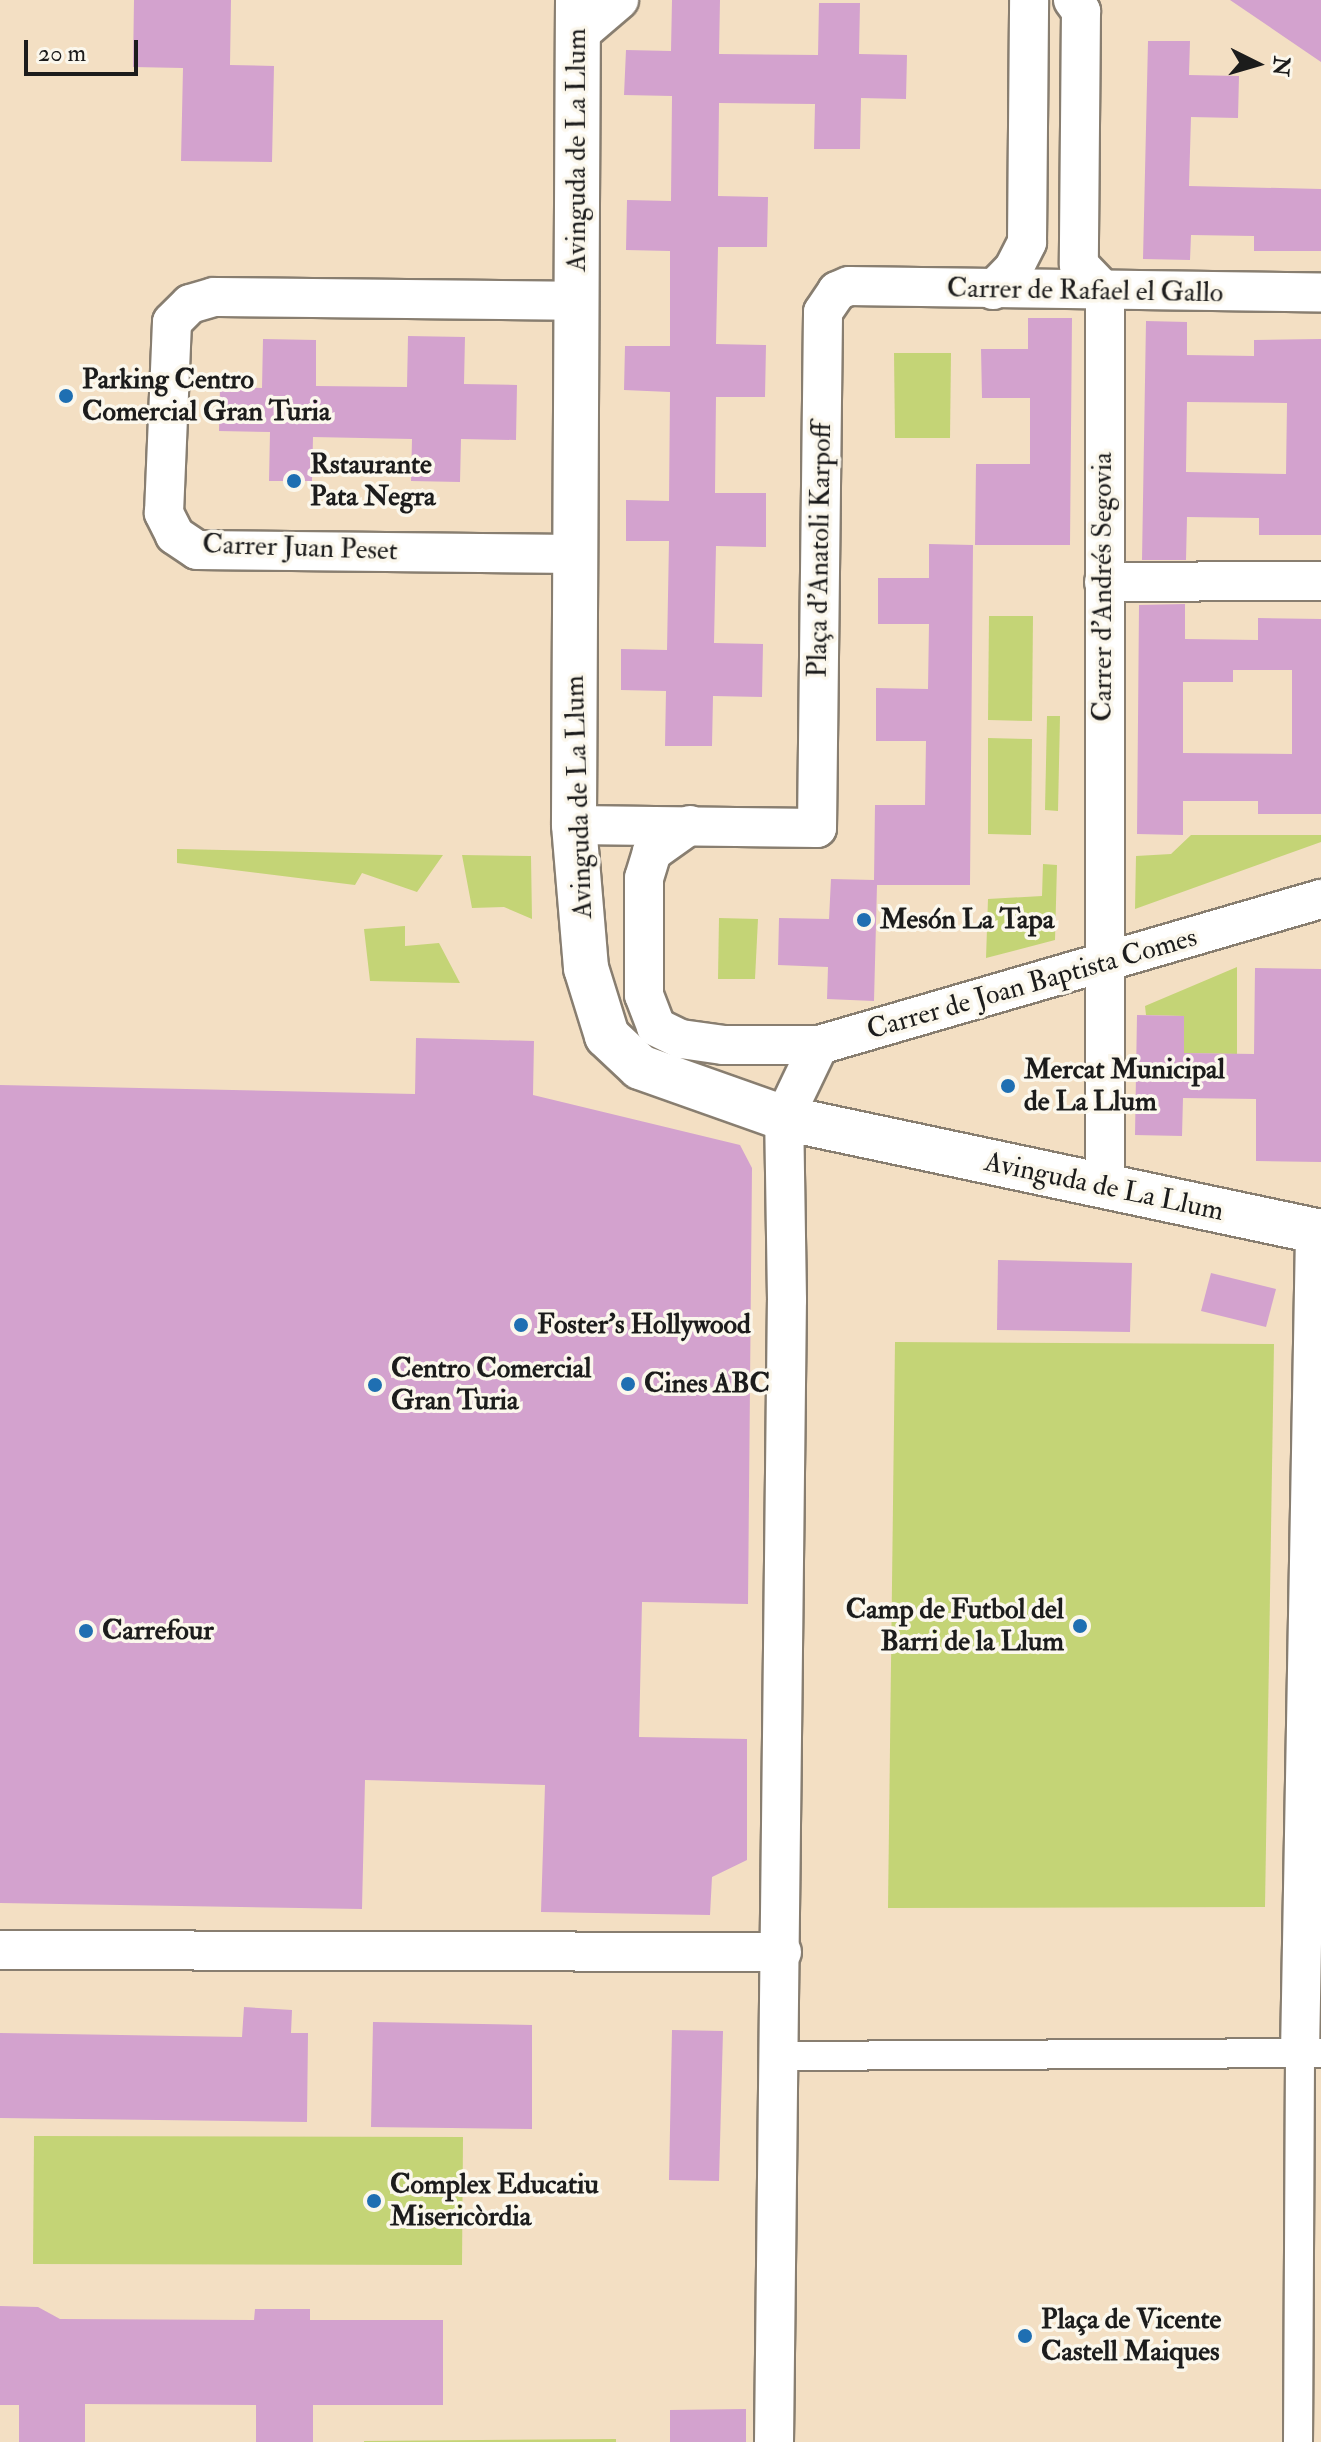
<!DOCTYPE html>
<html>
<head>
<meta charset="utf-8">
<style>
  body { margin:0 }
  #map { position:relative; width:1321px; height:2442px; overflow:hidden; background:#f3dfc3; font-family:"IM FELL Double Pica",serif }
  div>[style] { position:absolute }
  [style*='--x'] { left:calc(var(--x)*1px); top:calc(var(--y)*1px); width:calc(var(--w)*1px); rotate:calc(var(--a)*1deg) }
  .green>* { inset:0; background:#c4d476 }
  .building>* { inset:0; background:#d3a2ce }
  .roads { filter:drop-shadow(2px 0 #887e70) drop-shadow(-2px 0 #887e70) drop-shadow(0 2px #887e70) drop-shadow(0 -2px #887e70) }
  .pedestrian>* { height:28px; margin:-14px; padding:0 14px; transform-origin:14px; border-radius:14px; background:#fff }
  .minor>* { height:38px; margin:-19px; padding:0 19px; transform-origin:19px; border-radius:19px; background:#fff }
  .tertiary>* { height:44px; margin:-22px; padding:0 22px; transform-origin:22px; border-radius:22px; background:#fff }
  .dots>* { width:22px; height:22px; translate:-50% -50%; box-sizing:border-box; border:4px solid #fbf7ec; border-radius:50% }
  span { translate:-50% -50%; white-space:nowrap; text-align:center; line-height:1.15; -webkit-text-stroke:7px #fbf7ec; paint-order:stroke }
  .street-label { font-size:28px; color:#1c1c1c }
  .poi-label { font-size:28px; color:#1c1c1c; font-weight:700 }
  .left { translate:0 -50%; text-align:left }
  .right { translate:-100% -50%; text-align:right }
  .north { position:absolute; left:1217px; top:24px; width:80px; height:80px; -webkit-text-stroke:6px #fbf7ec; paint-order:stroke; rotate:95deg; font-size:22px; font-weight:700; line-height:32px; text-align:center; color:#1c1c1c }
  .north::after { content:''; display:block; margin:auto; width:28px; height:36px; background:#1c1c1c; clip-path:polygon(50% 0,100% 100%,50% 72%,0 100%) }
  .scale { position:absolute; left:24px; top:40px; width:114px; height:36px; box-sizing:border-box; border:4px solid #1c1c1c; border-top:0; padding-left:10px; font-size:24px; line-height:28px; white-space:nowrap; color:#1c1c1c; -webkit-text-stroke:6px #fbf7ec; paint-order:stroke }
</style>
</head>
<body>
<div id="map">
  <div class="green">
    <i style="clip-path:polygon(894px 353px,951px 353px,950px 438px,895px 438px)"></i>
    <i style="clip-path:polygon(989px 616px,1033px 616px,1032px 721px,988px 720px)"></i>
    <i style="clip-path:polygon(1047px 716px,1060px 716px,1058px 811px,1045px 810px)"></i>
    <i style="clip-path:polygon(988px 738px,1032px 739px,1031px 835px,988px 834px)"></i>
    <i style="clip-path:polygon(1191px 835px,1321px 835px,1321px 842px,1135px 909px,1136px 856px,1171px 854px)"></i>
    <i style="clip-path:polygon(177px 849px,178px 849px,443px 855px,417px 892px,362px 873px,355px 885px,177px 863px)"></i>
    <i style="clip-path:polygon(462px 855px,531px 856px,532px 919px,504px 907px,472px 908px)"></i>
    <i style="clip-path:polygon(1043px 864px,1057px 865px,1055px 940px,986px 958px,988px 899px,1042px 896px)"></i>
    <i style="clip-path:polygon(719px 918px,758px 919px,755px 979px,718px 979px)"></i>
    <i style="clip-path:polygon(405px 926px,405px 946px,439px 943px,460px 983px,370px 981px,364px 929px)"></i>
    <i style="clip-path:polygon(1237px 967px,1237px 1054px,1184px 1053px,1184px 1016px,1146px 1015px,1145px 1006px)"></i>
    <i style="clip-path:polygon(895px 1342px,1274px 1344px,1265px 1907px,888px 1908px)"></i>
    <i style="clip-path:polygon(34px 2136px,463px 2137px,462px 2265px,33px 2264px)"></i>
    <i style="clip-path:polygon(616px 2439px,616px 2442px,364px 2442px,364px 2441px)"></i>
  </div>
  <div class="building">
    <i style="clip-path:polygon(134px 0,231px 0,230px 65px,274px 66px,272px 162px,181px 161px,183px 68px,133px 67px)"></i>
    <i style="clip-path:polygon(672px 0,720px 0,719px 54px,818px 55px,819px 3px,860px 3px,859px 54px,907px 55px,906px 99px,861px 98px,860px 149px,814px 149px,815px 104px,719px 103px,718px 196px,768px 197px,767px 247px,718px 247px,716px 344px,766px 345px,765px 397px,716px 397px,715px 493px,766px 493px,766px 547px,716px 546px,714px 643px,763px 644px,762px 697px,713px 696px,712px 746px,665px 746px,666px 691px,621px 690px,621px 649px,667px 650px,669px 541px,626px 541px,626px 500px,669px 501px,670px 392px,624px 390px,625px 346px,670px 346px,670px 251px,626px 250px,627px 200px,671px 201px,672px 96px,624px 95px,626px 50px,671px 51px)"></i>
    <i style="clip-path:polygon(1230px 0,1321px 0,1321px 62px)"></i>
    <i style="clip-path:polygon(1148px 41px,1190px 41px,1189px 75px,1239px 76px,1238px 118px,1191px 117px,1189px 186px,1321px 189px,1321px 251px,1254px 251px,1254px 236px,1191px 235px,1190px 260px,1143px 259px)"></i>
    <i style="clip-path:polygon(1028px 318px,1072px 318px,1070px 545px,975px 545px,976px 464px,1030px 464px,1030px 398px,982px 398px,981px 349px,1028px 349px)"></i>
    <i style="clip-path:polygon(evenodd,1146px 321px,1187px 322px,1187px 355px,1254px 356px,1254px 340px,1321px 339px,1321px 535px,1259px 535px,1259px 518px,1187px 517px,1186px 560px,1142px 560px,1146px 321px,1187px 402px,1287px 403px,1286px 474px,1186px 472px,1187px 402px)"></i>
    <i style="clip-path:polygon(408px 336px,465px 337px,464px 384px,517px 385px,516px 440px,461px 439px,460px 482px,411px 481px,412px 439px,313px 437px,312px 481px,269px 481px,270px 432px,219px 431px,220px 387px,262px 388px,263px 339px,316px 340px,316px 386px,407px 387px)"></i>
    <i style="clip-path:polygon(929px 544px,973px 545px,970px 885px,877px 885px,874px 1001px,827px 999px,828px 967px,778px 965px,779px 918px,829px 919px,831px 879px,874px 880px,875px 805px,925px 805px,926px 741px,876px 741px,876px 688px,928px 689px,929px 624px,878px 624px,878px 578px,929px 578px)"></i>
    <i style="clip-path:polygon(evenodd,1185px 604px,1185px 639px,1258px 640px,1258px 618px,1321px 619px,1321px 814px,1258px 814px,1258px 801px,1183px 801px,1183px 835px,1137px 834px,1139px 605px,1185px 604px,1233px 670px,1292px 670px,1292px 754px,1183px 753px,1183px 682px,1233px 682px,1233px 670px)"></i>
    <i style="clip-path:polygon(1255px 968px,1321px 969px,1321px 1162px,1256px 1161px,1256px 1099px,1183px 1098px,1182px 1136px,1135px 1135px,1137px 1015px,1184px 1016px,1184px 1053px,1254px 1054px)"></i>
    <i style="clip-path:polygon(416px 1038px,534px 1041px,533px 1095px,740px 1145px,752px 1168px,748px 1604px,642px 1602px,639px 1737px,747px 1739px,747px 1860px,712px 1877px,710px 1915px,541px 1912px,545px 1785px,365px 1780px,362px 1909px,0 1903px,0 1085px,415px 1094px)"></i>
    <i style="clip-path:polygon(998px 1260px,1132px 1263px,1130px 1332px,997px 1330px)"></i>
    <i style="clip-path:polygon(1211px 1273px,1276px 1289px,1266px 1327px,1201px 1311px)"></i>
    <i style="clip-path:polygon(244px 2007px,292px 2010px,291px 2033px,308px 2033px,307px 2122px,0 2118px,0 2033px,242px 2037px)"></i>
    <i style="clip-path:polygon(373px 2022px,532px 2025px,532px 2129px,371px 2127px)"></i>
    <i style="clip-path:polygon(672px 2030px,723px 2031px,719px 2181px,669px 2180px)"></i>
    <i style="clip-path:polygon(0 2306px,38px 2307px,60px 2319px,254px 2320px,255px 2309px,310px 2309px,310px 2320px,443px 2320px,443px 2405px,313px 2405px,313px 2442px,256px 2442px,256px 2405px,85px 2404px,85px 2442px,19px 2442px,19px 2405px,0 2405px)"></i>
    <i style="clip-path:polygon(746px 2409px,746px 2442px,670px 2442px,670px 2410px)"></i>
  </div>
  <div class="roads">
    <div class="pedestrian">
      <i style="--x:780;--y:2056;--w:541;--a:-0.32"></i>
      <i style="--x:1298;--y:2442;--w:389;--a:-89.7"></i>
    </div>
    <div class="minor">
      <i style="--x:1073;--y:0;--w:14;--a:54"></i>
      <i style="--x:1081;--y:11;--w:254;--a:90.5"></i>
      <i style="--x:1079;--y:265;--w:37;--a:46"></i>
      <i style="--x:578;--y:35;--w:54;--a:-40.5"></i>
      <i style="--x:993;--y:290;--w:30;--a:-46"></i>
      <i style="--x:1014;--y:268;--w:29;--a:-63"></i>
      <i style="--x:1027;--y:242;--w:242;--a:-89.5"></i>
      <i style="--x:1105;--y:292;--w:895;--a:90"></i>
      <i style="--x:575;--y:554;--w:378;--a:-179.4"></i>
      <i style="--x:197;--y:550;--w:27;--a:-146"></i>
      <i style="--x:175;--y:535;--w:25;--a:-117"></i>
      <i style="--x:164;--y:513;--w:191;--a:-87.6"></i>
      <i style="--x:172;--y:322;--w:25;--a:-45"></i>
      <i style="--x:190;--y:304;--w:25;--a:-16"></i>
      <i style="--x:214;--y:297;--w:362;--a:0.6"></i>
      <i style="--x:1104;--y:582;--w:217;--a:-0.3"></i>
      <i style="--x:574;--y:825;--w:243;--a:0.7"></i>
      <i style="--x:817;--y:828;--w:516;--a:-89.33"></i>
      <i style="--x:823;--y:312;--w:25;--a:-56"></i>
      <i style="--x:837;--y:291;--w:13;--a:-23"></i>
      <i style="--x:849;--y:286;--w:472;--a:0.8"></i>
      <i style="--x:690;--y:825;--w:47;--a:144.6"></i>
      <i style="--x:652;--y:852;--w:27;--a:107"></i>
      <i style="--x:644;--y:878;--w:117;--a:90"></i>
      <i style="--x:644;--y:995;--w:34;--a:69"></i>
      <i style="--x:656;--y:1027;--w:28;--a:26"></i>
      <i style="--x:681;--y:1039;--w:42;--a:8.1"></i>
      <i style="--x:723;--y:1045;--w:96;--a:0"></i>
      <i style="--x:819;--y:1045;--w:523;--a:-16.22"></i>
      <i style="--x:0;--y:1950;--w:782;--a:0.15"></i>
      <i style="--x:1300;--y:2053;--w:822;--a:-88.95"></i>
      <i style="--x:774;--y:2442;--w:1142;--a:-89.35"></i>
      <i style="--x:787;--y:1300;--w:182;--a:-90.9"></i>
      <i style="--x:784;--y:1118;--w:81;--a:-64.4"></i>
    </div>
    <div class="tertiary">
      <i style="--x:578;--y:0;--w:825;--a:90.28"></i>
      <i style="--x:574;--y:825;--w:144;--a:85.2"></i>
      <i style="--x:586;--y:968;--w:71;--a:72.8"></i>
      <i style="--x:607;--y:1036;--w:45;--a:43.2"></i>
      <i style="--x:640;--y:1067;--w:153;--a:19.5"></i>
      <i style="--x:784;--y:1118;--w:549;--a:11.99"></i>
    </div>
  </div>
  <div class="dots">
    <i style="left:66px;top:396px;background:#1f6fb2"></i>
    <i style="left:294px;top:481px;background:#1f6fb2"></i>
    <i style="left:864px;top:920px;background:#1f6fb2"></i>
    <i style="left:1008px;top:1086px;background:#1f6fb2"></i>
    <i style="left:521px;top:1325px;background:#1f6fb2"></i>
    <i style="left:628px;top:1384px;background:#1f6fb2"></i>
    <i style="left:375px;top:1385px;background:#1f6fb2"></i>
    <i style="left:1080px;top:1626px;background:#1f6fb2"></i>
    <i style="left:86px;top:1631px;background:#1f6fb2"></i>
    <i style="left:374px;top:2201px;background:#1f6fb2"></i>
    <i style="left:1025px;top:2336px;background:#1f6fb2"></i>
  </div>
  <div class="street-label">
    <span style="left:577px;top:150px;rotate:-90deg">Avinguda de La Llum</span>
    <span style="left:1085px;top:291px;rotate:1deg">Carrer de Rafael el Gallo</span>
    <span style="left:300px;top:548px;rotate:2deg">Carrer Juan Peset</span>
    <span style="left:820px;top:550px;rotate:-89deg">Plaça d'Anatoli Karpoff</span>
    <span style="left:1103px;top:587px;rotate:-90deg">Carrer d'Andrés Segovia</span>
    <span style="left:579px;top:797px;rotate:-92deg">Avinguda de La Llum</span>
    <span style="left:1032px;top:984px;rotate:-16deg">Carrer de Joan Baptista Comes</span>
    <span style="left:1104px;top:1187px;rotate:12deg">Avinguda de La Llum</span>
  </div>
  <div class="poi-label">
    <span class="left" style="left:82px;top:396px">Parking Centro<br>Comercial Gran Turia</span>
    <span class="left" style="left:310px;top:481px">Rstaurante<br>Pata Negra</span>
    <span class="left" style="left:880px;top:920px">Mesón La Tapa</span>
    <span class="left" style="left:1024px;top:1086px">Mercat Municipal<br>de La Llum</span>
    <span class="left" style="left:537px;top:1325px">Foster's Hollywood</span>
    <span class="left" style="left:391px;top:1385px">Centro Comercial<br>Gran Turia</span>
    <span class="left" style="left:644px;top:1384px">Cines ABC</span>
    <span class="right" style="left:1064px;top:1626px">Camp de Futbol del<br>Barri de la Llum</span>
    <span class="left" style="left:102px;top:1631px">Carrefour</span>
    <span class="left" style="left:390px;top:2201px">Complex Educatiu<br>Misericòrdia</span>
    <span class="left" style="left:1041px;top:2336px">Plaça de Vicente<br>Castell Maiques</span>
  </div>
  <div class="north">N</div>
  <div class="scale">20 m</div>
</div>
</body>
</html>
